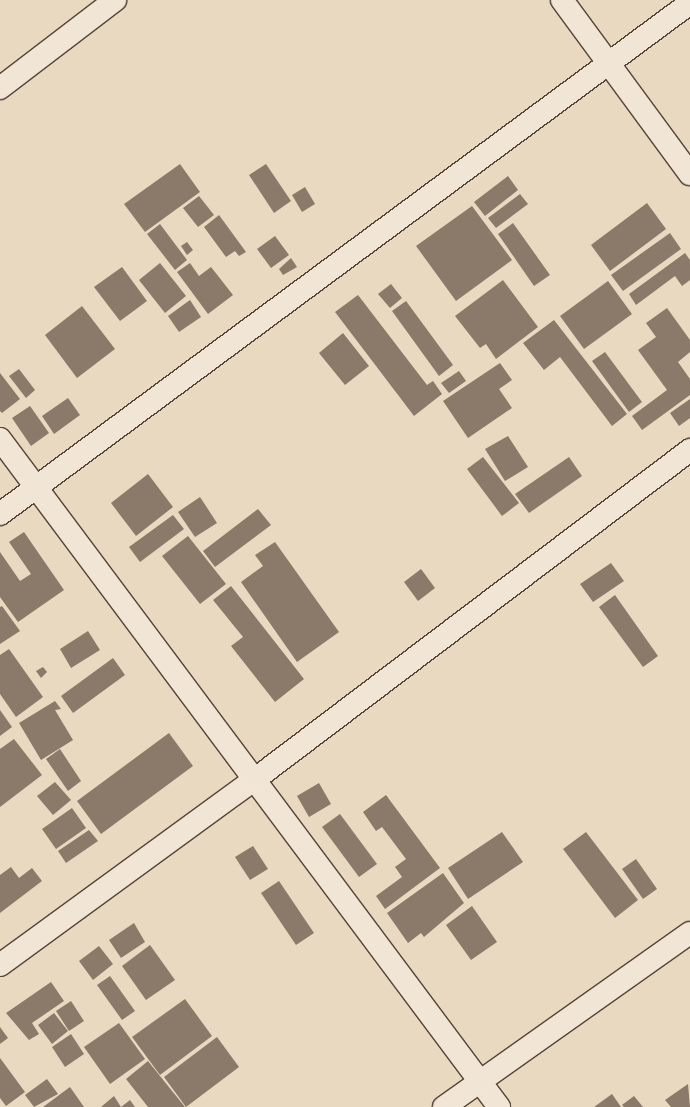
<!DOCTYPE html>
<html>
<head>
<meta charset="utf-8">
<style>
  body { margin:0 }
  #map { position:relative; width:690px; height:1107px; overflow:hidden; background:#e9d9c0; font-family:Cardo,serif }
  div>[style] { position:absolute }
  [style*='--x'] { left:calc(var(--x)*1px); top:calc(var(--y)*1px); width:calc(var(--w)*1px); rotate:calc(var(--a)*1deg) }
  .building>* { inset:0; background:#8b7969 }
  .roads { filter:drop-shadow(1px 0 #564438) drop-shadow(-1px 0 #564438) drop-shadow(0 1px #564438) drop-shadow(0 -1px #564438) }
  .street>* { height:22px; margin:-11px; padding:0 11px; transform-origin:11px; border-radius:11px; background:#f1e6d6 }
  span { translate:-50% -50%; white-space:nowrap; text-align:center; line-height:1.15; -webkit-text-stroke:4px #f1e6d6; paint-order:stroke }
</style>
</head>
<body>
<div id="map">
  <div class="building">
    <i style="clip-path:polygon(180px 164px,200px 192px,145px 232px,124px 204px)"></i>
    <i style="clip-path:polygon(266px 164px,291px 201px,274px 213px,249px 175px)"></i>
    <i style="clip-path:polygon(508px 176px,518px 190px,485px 216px,474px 202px)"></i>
    <i style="clip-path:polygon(305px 187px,315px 204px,302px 212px,292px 195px)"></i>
    <i style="clip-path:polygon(520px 194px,528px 204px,496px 228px,488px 218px)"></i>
    <i style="clip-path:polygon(199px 196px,214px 215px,198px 227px,183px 208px)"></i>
    <i style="clip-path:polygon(647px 203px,666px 229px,610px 271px,591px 245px)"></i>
    <i style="clip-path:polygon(472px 206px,512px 260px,456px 301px,416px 246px)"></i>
    <i style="clip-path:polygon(219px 215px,246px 252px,239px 256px,235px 251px,226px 257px,204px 227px)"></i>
    <i style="clip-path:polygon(513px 223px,550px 275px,534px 286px,498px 234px)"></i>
    <i style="clip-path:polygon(160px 224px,187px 260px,175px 270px,147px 234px)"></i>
    <i style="clip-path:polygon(670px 233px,681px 249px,623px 291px,611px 275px)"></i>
    <i style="clip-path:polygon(275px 236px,289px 255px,271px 268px,257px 249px)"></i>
    <i style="clip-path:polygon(187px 242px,193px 250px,187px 255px,181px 246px)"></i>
    <i style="clip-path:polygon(685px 253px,690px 260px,690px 280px,682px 286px,675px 276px,636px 305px,629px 294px)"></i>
    <i style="clip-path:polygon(291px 258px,297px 267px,283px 275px,279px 269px)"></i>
    <i style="clip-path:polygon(160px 263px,186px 296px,165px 313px,139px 280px)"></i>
    <i style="clip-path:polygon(190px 263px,199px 276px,211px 267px,233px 295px,208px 314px,177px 272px)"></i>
    <i style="clip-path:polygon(122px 267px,147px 301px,120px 321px,94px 287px)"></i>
    <i style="clip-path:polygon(503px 280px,538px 327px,496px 359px,486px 344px,480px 348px,455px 316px)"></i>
    <i style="clip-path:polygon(608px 281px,632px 314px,584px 349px,560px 316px)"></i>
    <i style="clip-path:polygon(391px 284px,402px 298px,390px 308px,378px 294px)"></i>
    <i style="clip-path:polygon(358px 295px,427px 385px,433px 381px,442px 394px,414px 416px,335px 312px)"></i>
    <i style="clip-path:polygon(190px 300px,201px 317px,179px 332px,168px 316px)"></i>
    <i style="clip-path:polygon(406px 301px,453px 365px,439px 376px,392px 311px)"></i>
    <i style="clip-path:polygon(82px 306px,115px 349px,77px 378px,45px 335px)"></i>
    <i style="clip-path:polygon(667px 308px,690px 340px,690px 352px,678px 362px,690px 379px,690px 395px,642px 430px,632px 416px,667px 390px,638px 350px,656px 337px,646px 323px)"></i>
    <i style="clip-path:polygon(554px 320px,627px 414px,612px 426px,560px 357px,544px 370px,523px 343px)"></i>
    <i style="clip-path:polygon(343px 333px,369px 366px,345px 385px,319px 353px)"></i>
    <i style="clip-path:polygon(605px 352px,642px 402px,629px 412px,592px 361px)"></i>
    <i style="clip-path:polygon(500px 363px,512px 380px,499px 389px,512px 408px,468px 438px,443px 401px)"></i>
    <i style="clip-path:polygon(19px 369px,35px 390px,26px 398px,9px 376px)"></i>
    <i style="clip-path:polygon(459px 371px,466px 381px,449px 393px,441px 383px)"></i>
    <i style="clip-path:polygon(0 373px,20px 399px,2px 413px,0 411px)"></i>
    <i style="clip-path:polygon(68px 398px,80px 415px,54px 434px,42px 416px)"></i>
    <i style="clip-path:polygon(690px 399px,690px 418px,679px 426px,670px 413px)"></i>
    <i style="clip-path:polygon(30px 406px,49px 433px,31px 446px,12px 418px)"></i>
    <i style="clip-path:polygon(508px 436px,528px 467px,505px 481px,485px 449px)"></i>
    <i style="clip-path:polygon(483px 457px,519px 503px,502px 516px,467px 469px)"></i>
    <i style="clip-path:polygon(569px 457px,582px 476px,529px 513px,515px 494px)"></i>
    <i style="clip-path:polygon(148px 474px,173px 507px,136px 536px,111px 503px)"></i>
    <i style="clip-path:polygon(200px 497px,217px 523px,195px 537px,178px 512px)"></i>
    <i style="clip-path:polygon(258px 509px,271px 525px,215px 567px,203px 551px)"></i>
    <i style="clip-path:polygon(173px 515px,184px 529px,140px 562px,129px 547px)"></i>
    <i style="clip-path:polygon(24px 532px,64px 590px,18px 622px,0 597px,0 552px,20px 581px,31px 574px,9px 542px)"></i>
    <i style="clip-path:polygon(188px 536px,226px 584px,200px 604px,162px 556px)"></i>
    <i style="clip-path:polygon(275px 542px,339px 632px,297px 662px,241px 582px,263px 566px,255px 555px)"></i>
    <i style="clip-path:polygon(611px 563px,624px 581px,593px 602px,580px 584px)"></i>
    <i style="clip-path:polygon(421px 569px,435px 588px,418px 601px,404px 582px)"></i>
    <i style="clip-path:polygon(231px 586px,304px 679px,275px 702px,231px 646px,243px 637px,213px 600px)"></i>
    <i style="clip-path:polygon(615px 595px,658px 656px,643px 667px,599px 607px)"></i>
    <i style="clip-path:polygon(2px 606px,20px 631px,0 644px,0 607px)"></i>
    <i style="clip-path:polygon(88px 631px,100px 650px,71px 668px,60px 649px)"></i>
    <i style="clip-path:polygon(9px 649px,43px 697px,16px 717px,0 694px,0 655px)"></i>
    <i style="clip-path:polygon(113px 658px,125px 675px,73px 713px,61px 696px)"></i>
    <i style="clip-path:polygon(43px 667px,47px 672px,41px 678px,36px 671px)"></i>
    <i style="clip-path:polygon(55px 701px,61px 709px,55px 710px,73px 740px,41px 760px,19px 723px)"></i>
    <i style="clip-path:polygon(0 710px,12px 727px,0 736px)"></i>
    <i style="clip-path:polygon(169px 733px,193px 766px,101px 834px,77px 801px)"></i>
    <i style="clip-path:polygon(14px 739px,42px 775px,0 807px,0 749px)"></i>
    <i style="clip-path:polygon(60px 749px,81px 781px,68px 791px,46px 759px)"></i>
    <i style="clip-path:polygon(55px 782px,71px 800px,53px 815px,37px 796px)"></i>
    <i style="clip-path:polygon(319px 783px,331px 804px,309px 817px,297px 796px)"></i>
    <i style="clip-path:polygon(386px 795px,440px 868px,385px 909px,376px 896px,402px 877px,395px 867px,406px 859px,382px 827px,376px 831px,363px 812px)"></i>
    <i style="clip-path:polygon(72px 808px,86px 828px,56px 849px,42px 829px)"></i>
    <i style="clip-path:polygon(340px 814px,377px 864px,359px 877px,322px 827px)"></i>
    <i style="clip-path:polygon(89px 830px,98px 841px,66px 863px,58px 851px)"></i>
    <i style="clip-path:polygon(502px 832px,523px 862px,468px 899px,448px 868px)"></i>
    <i style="clip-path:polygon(586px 832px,638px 900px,615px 918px,563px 849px)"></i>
    <i style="clip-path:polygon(253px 846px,268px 869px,250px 880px,235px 857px)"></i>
    <i style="clip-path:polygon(636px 859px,657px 889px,643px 899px,622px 869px)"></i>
    <i style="clip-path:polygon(11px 867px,19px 878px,32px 868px,42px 881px,0 913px,0 875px)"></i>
    <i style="clip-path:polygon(443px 873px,464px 903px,424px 937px,421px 933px,408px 943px,387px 913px)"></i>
    <i style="clip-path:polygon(279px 881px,314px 933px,296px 945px,261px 893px)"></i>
    <i style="clip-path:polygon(472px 906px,497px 942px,471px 960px,446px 925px)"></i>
    <i style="clip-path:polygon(134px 923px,145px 942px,121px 958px,109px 940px)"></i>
    <i style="clip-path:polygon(150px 945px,175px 980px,146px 1000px,122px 966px)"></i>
    <i style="clip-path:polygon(99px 946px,113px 964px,93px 980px,79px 961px)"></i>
    <i style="clip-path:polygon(110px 976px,135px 1011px,122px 1020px,97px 985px)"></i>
    <i style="clip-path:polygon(51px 982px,64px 1001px,32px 1023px,39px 1034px,29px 1040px,6px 1013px)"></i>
    <i style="clip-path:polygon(185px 999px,212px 1036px,160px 1075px,132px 1037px)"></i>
    <i style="clip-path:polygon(71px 1001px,84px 1021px,69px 1031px,56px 1011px)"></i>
    <i style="clip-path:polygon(54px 1013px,68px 1031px,52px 1044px,38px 1025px)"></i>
    <i style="clip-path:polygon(119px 1023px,145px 1059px,110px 1084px,84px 1047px)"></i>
    <i style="clip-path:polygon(0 1027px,8px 1038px,0 1044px)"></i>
    <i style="clip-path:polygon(71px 1034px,84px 1054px,65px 1067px,52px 1047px)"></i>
    <i style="clip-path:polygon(217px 1037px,239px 1067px,186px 1107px,164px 1077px)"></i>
    <i style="clip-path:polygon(0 1058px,25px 1092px,6px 1106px,0 1098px)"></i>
    <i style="clip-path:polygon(148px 1061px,160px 1076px,185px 1107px,148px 1107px,126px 1079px)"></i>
    <i style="clip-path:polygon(47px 1079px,58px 1094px,34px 1107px,25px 1095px)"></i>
    <i style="clip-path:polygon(688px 1084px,690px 1107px,671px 1107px,665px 1100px)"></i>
    <i style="clip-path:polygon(70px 1087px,84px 1107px,43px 1107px)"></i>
    <i style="clip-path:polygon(612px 1094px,621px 1107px,594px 1107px)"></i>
    <i style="clip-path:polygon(114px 1096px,121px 1107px,130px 1100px,135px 1107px,101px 1107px)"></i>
    <i style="clip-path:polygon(634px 1096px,643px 1107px,624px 1107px,622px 1105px)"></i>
  </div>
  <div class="roads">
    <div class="street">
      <i style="--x:562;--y:0;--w:216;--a:53.7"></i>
      <i style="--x:0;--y:88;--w:145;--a:-37.4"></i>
      <i style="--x:0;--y:439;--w:834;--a:53.24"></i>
      <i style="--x:0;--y:514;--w:859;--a:-36.52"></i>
      <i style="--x:0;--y:965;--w:314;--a:-36.1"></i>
      <i style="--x:254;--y:780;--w:547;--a:-37.12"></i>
      <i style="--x:444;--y:1107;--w:301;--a:-35.3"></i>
    </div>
  </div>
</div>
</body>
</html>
